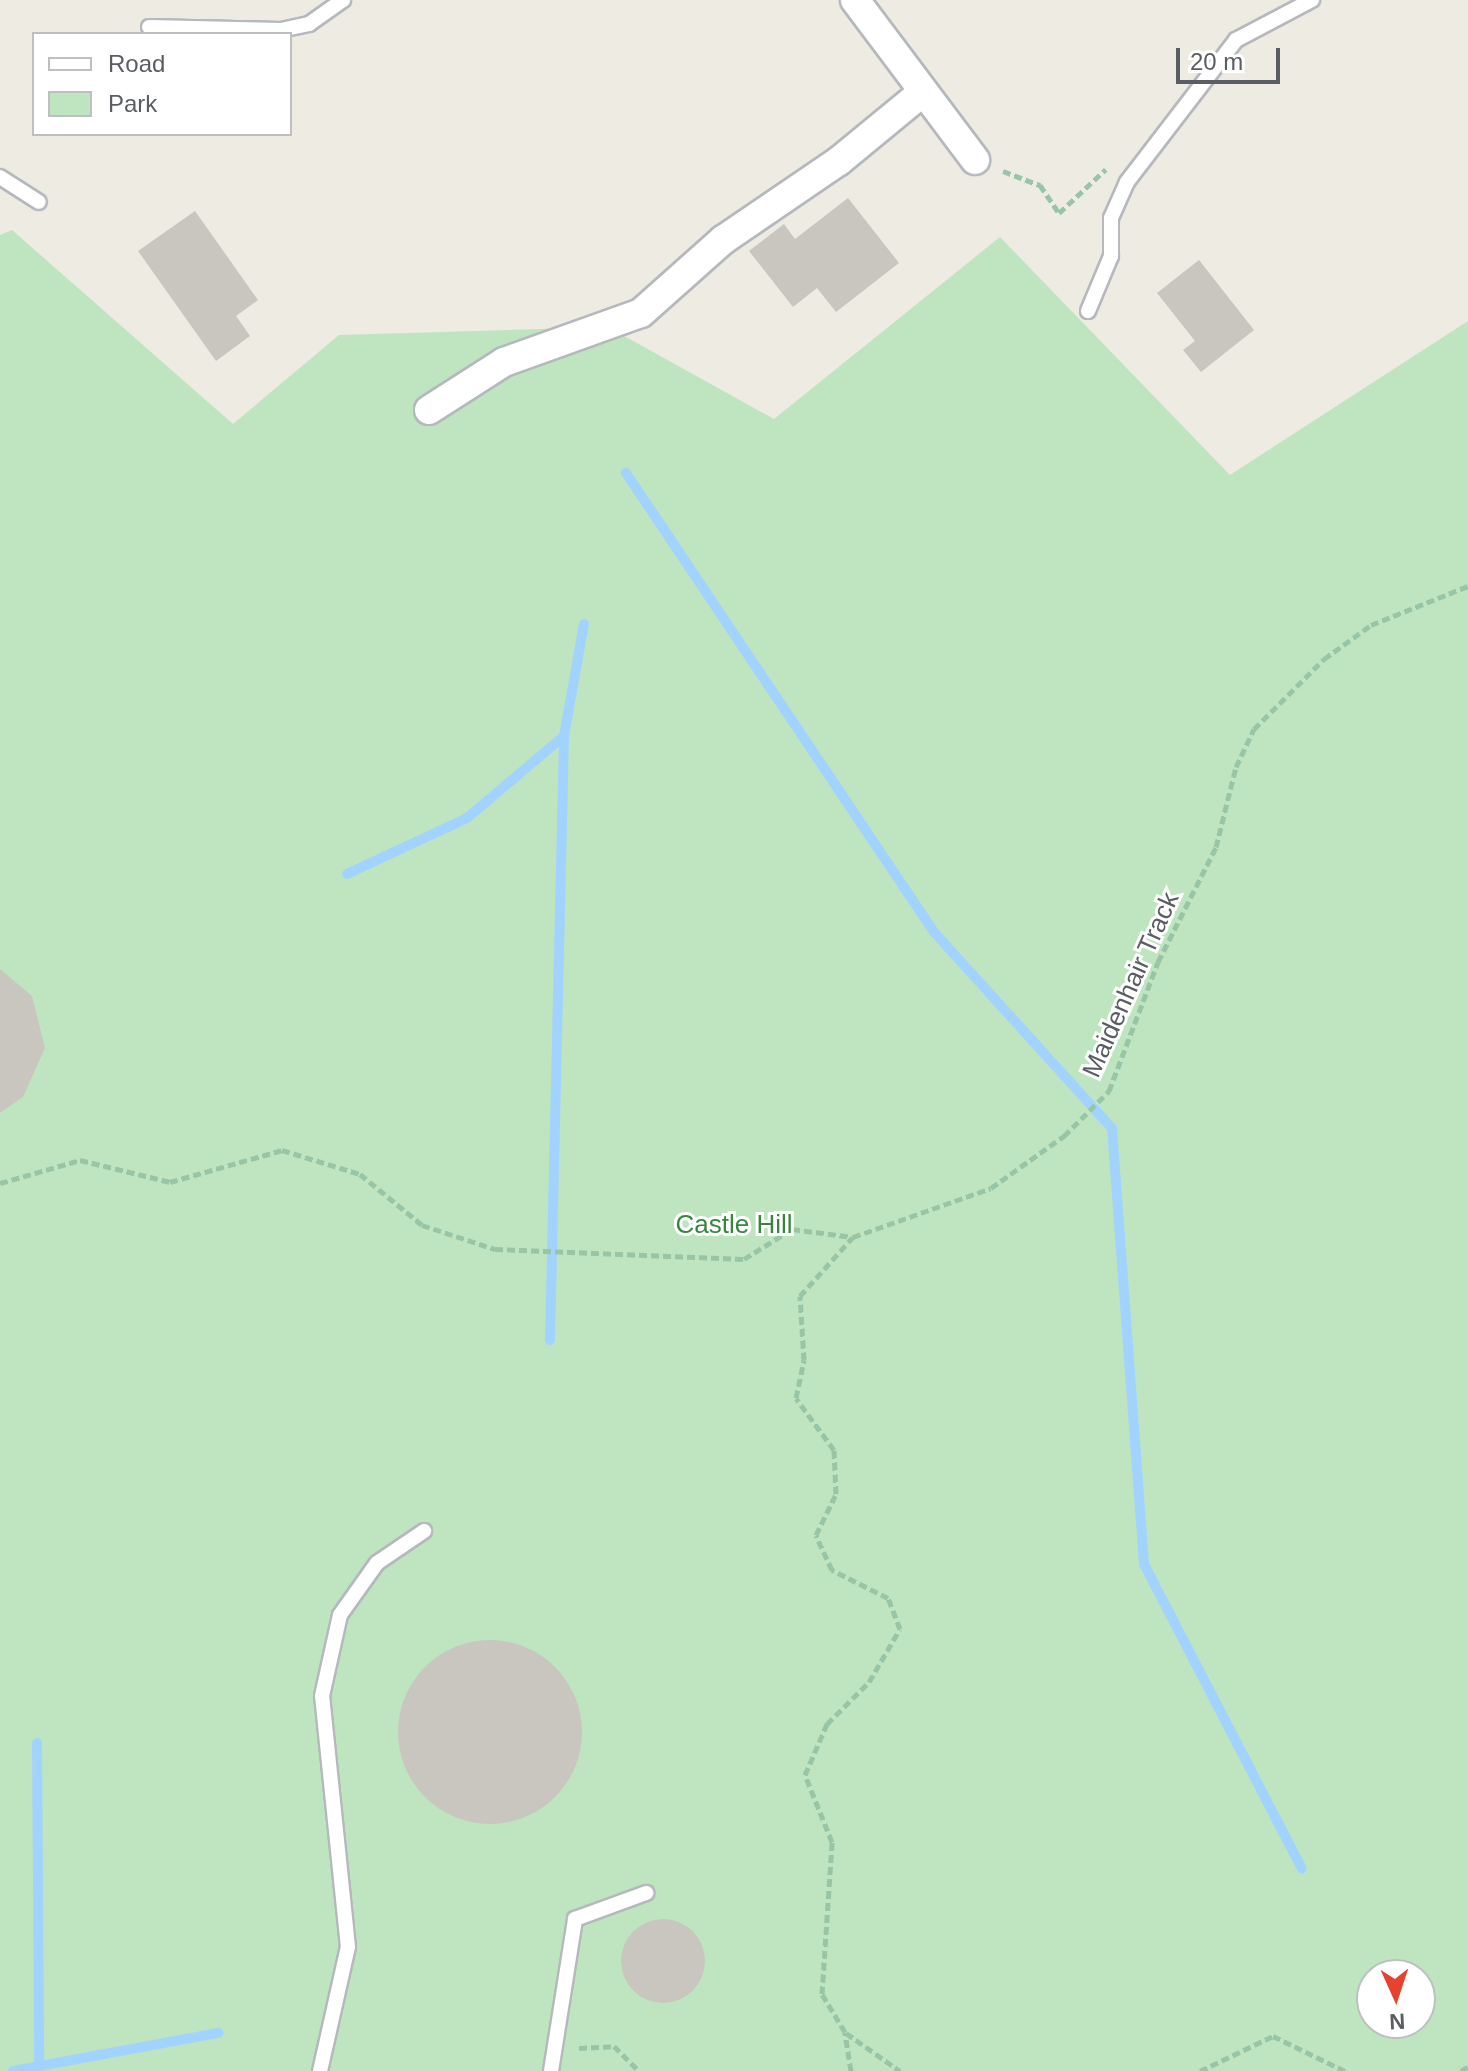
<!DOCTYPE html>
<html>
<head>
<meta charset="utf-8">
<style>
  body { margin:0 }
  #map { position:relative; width:1468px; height:2071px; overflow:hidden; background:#edebe2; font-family:Arial,sans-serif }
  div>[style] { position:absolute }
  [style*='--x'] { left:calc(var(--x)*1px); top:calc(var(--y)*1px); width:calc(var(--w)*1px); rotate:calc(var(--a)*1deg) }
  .green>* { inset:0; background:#bfe5c0 }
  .stream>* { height:10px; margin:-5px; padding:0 5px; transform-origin:5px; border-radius:5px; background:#a2d3fe }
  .building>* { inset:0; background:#c8c6bf }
  .round { border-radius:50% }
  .path>* { height:5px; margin-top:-2.5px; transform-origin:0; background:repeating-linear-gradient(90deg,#98c5a6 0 8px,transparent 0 12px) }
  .roads { filter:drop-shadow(2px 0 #b5b8bc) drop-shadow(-2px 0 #b5b8bc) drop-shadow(0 2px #b5b8bc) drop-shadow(0 -2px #b5b8bc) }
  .service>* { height:14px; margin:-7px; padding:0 7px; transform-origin:7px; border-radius:7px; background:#fff }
  .minor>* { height:28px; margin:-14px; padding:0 14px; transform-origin:14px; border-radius:14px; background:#fff }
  span { translate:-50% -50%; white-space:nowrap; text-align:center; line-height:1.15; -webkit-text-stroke:6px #fff; paint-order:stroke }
  .street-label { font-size:26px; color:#5a5e63 }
  .park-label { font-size:26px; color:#36863d }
  .legend { position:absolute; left:32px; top:32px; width:260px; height:104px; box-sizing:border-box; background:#fff; border:2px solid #bdbfc1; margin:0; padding:10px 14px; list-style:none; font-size:24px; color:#5a5e63 }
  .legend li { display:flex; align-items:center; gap:16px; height:40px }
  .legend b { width:40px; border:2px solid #bdbfc1 }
  .north { position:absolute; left:1356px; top:1959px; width:80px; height:80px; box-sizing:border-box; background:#fff; border:2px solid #bdbfc1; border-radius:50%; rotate:177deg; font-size:22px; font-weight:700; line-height:32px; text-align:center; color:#5a5e63 }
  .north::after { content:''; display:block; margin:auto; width:28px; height:36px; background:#e6432f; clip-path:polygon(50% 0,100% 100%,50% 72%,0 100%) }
  .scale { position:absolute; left:1176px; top:48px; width:104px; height:36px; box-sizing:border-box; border:4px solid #5a5e63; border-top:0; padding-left:10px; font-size:24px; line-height:28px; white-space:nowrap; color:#5a5e63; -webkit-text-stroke:6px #fff; paint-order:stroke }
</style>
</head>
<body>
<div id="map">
  <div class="green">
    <i style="clip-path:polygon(evenodd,12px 230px,233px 424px,339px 335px,608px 327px,774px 419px,1000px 237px,1230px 475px,1468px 321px,1468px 2071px,0 2071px,0 235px,12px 230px,1372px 1975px,1420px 1975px,1420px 2023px,1372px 2023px,1372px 1975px)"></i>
  </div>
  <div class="stream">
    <i style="--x:626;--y:473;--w:553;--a:56.14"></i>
    <i style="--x:934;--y:932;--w:265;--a:47.8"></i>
    <i style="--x:1112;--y:1128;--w:437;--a:85.8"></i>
    <i style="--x:1144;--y:1564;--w:343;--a:62.6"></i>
    <i style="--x:347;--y:874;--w:132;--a:-25"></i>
    <i style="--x:467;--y:818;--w:127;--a:-40.2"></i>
    <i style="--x:550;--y:1340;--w:604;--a:-88.67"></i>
    <i style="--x:564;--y:736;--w:114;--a:-79.9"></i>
    <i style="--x:37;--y:1743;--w:321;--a:89.6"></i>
    <i style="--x:13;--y:2071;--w:209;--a:-10.5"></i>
  </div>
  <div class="building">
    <i style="clip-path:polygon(848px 198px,899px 263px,836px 312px,817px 288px,793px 307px,749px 251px,784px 224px,795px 239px)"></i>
    <i style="clip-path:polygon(195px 211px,258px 300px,236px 316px,250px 336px,216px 361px,138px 251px)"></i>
    <i style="clip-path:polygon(1199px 260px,1254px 330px,1201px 372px,1183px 350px,1195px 341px,1157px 293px)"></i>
    <i style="clip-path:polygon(0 969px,32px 996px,45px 1048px,23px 1097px,0 1113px)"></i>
    <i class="round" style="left:398px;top:1640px;width:184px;height:184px"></i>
    <i class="round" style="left:621px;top:1919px;width:84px;height:84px"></i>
  </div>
  <div class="path">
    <i style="--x:1003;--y:171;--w:40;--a:21"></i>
    <i style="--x:1040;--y:185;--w:34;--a:56"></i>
    <i style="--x:1059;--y:213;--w:64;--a:-43.1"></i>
    <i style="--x:0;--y:1183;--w:83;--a:-16"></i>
    <i style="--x:80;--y:1160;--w:93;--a:13.7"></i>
    <i style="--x:170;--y:1182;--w:116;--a:-15.9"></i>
    <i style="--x:282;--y:1150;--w:82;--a:17.1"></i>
    <i style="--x:360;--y:1174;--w:80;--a:39.4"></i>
    <i style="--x:422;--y:1225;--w:77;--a:18.2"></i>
    <i style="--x:495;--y:1249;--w:249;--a:2.3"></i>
    <i style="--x:744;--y:1259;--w:57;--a:-32"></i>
    <i style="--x:792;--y:1229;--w:61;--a:7.6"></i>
    <i style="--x:846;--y:2033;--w:66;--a:35.1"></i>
    <i style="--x:579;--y:2048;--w:35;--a:-3"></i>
    <i style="--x:614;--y:2046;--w:35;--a:45"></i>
    <i style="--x:851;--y:2071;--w:39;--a:-99"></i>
    <i style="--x:845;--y:2032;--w:44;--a:-121.2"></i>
    <i style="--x:822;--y:1994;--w:152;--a:-86.2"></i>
    <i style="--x:832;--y:1842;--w:72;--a:-111.9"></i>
    <i style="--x:805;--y:1775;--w:56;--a:-66.7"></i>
    <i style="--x:827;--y:1724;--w:59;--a:-45"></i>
    <i style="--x:869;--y:1682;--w:61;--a:-59.7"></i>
    <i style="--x:900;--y:1629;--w:33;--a:-111"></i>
    <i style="--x:888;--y:1598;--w:63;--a:-153.4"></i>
    <i style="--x:832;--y:1570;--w:38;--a:-115"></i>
    <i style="--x:816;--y:1535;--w:46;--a:-64"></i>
    <i style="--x:836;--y:1494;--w:44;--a:-92.6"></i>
    <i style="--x:834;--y:1450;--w:64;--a:-126.2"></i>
    <i style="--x:796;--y:1398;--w:39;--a:-78"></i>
    <i style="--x:804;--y:1360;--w:64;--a:-93.6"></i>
    <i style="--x:800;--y:1296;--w:79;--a:-48.1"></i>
    <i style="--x:853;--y:1237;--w:146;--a:-19.5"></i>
    <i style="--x:991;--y:1188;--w:90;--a:-35.5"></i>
    <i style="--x:1064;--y:1136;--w:64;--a:-45"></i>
    <i style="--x:1109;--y:1091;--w:138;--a:-69.2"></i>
    <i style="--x:1158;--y:962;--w:129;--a:-63.2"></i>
    <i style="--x:1216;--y:847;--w:82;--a:-76"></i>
    <i style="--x:1236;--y:767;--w:42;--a:-64.7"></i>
    <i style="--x:1254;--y:729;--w:99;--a:-45"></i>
    <i style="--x:1324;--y:659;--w:58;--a:-35.9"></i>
    <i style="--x:1371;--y:625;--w:105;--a:-21.9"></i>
    <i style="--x:1200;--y:2071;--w:81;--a:-25.6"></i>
    <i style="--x:1273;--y:2036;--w:80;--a:25.9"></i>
    <i style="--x:1461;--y:2071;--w:8;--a:-30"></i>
  </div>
  <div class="roads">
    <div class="service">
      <i style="--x:149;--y:27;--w:132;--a:1.3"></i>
      <i style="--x:281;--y:30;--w:29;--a:-12"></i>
      <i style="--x:309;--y:24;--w:42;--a:-35.2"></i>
      <i style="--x:0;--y:177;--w:46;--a:32.7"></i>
      <i style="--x:1088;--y:311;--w:60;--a:-67.3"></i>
      <i style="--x:1111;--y:256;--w:38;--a:-90"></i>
      <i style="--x:1111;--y:218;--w:39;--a:-66"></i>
      <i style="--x:1127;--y:182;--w:179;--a:-52.5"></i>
      <i style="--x:1236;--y:40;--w:86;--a:-27.8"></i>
      <i style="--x:320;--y:2071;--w:127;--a:-77.3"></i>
      <i style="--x:348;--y:1947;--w:252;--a:-95.9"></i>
      <i style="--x:322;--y:1696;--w:83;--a:-77.5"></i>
      <i style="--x:340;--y:1615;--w:64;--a:-54.6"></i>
      <i style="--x:377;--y:1563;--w:57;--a:-34.2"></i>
      <i style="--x:551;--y:2071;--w:154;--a:-81"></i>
      <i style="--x:575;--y:1919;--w:76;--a:-20.1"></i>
    </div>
    <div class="minor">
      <i style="--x:855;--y:0;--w:200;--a:53.1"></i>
      <i style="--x:429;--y:410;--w:89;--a:-32.6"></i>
      <i style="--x:504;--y:362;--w:145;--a:-19.7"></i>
      <i style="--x:641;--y:313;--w:110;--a:-41.7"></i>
      <i style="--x:723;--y:240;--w:140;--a:-34.3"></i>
      <i style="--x:839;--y:161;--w:104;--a:-39.5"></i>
    </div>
  </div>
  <div class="street-label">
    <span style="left:1131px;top:985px;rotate:-66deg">Maidenhair Track</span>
  </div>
  <div class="park-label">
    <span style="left:734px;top:1225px">Castle Hill</span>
  </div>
  <ul class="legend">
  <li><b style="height:10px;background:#fff"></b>Road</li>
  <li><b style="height:22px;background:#bfe5c0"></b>Park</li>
  </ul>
  <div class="north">N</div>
  <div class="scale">20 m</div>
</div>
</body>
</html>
